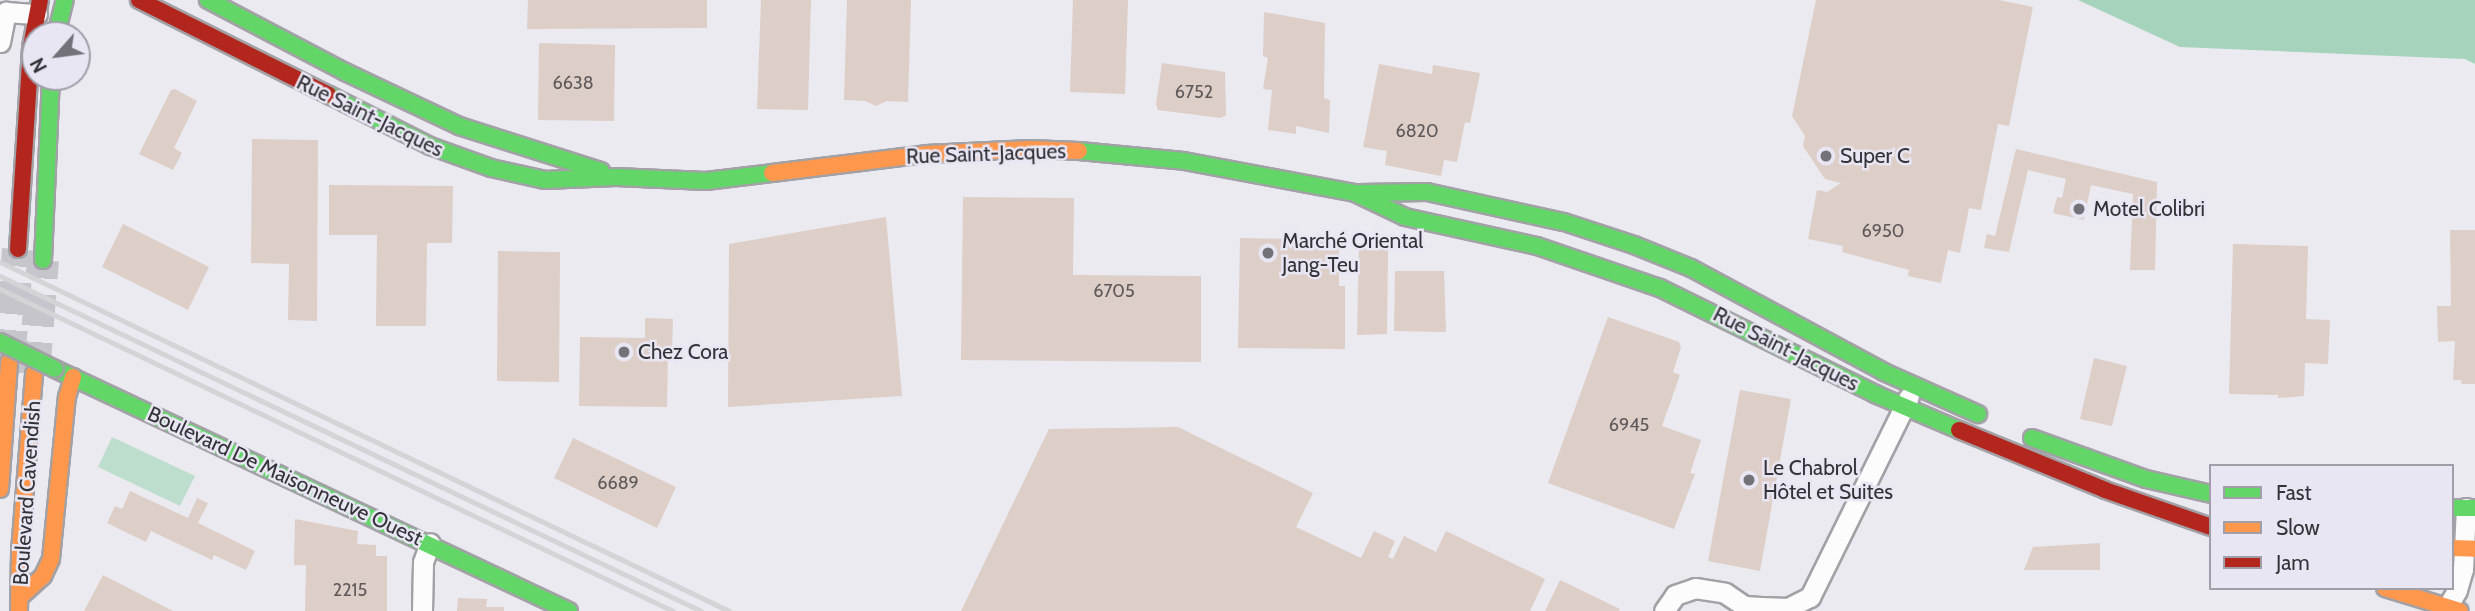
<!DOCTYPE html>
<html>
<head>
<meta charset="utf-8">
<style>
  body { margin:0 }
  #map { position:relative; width:2475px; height:611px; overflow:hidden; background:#ebeaf0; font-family:Cabin,sans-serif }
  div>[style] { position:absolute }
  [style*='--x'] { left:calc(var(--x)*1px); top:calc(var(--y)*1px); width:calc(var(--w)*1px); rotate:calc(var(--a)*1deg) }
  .green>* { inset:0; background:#bedecd }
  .forest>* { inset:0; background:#a6d3bc }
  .building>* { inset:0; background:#ddcec7 }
  .primary-tunnel>* { height:32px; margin-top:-16px; transform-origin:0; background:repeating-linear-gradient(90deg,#c6c5cb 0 32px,transparent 0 48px) }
  .roads { filter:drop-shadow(2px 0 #a2a1a6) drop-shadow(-2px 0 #a2a1a6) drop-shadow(0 2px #a2a1a6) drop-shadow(0 -2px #a2a1a6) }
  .street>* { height:19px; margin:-9.5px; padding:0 9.5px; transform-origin:9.5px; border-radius:9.5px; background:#fcfcfd }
  .fast>* { height:16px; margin:-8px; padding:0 8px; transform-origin:8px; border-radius:8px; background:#63d668 }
  .slow>* { height:16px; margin:-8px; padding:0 8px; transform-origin:8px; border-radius:8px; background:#ff974d }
  .jam>* { height:16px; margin:-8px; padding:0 8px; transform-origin:8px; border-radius:8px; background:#b3261e }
  .rail>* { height:5px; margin:-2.5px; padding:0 2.5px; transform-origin:2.5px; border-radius:2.5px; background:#d4d3d6 }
  .bridges { filter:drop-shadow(2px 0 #a2a1a6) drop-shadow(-2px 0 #a2a1a6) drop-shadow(0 2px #a2a1a6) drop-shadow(0 -2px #a2a1a6) }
  .fast-bridge>* { height:16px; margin:-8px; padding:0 8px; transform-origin:8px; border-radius:8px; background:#63d668 }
  .dots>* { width:19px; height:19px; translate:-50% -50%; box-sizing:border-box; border:4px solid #e9e6f4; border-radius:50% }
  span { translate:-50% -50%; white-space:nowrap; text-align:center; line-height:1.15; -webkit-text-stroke:5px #e9e6f4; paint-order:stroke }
  .number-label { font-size:18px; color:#5e595b }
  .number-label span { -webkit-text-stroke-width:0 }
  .street-label { font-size:21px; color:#333237 }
  .poi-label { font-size:21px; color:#333237 }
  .left { translate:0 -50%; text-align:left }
  .legend { position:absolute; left:2209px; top:464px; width:245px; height:126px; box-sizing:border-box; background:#e9e6f4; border:2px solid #a09ea8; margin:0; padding:9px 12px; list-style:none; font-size:21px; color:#333237 }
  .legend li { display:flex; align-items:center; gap:14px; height:35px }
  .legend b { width:35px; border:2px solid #a09ea8 }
  .north { position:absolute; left:21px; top:21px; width:70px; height:70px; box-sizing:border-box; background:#e9e6f4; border:2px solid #a09ea8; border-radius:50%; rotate:242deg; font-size:19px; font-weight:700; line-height:28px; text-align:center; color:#333237 }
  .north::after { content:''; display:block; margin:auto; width:24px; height:32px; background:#737278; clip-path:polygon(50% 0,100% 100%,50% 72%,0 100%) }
</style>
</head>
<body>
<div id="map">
  <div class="green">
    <i style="clip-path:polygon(112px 437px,195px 476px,180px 506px,98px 467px)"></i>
  </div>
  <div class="forest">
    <i style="clip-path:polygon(2078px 0,2475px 0,2475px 64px,2465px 59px,2180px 47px)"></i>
  </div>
  <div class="building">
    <i style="clip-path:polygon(528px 0,707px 0,707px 28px,527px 29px)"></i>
    <i style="clip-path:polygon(761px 0,811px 0,808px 110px,757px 109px)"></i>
    <i style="clip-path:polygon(847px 0,911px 0,908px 102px,887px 101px,876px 106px,865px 101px,844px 100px)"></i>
    <i style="clip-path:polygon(1073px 0,1128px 0,1125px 94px,1070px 92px)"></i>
    <i style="clip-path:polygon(1816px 0,1999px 0,2033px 7px,2009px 126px,1998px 124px,1981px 210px,1969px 208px,1960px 253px,1948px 250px,1941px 283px,1908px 276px,1909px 270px,1842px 252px,1843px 246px,1808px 239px,1817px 190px,1827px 192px,1841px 183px,1825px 179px,1803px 146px,1805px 136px,1792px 116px)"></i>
    <i style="clip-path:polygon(1264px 12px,1325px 23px,1324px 98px,1330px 100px,1329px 133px,1296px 126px,1296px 134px,1268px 130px,1272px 90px,1263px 89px,1268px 58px,1263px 56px)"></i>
    <i style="clip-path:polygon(539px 43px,615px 45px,614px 121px,538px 120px)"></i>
    <i style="clip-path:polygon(1162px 63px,1225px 72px,1226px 115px,1221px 118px,1158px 110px,1156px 104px)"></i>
    <i style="clip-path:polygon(1379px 64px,1432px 74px,1433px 65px,1480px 73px,1470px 123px,1465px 122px,1457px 162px,1444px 160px,1441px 176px,1385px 165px,1387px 151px,1363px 147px)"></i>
    <i style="clip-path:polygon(175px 89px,197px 101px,174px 148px,182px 153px,173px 170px,139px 154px,171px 90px)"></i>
    <i style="clip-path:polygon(252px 139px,318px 140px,317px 321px,288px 320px,289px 264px,251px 263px)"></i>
    <i style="clip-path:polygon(2016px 149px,2157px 182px,2155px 270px,2130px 270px,2133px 194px,2091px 185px,2084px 220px,2053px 213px,2057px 197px,2062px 198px,2066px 179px,2028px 170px,2009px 252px,1984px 248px,1987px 234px,1995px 236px)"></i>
    <i style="clip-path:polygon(329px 185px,453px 186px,452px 243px,427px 243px,426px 326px,376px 326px,377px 235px,329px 235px)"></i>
    <i style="clip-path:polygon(963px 197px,1074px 198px,1073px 275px,1201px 276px,1201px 362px,961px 360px)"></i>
    <i style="clip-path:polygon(886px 217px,902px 396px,728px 407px,729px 244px)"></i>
    <i style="clip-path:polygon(123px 224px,209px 267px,188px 310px,102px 267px)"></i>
    <i style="clip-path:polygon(2450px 230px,2475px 230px,2475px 384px,2462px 384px,2461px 380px,2453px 380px,2455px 341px,2438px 342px,2437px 306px,2451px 306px)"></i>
    <i style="clip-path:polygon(1240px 238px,1339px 240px,1339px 286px,1345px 286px,1345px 349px,1238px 348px)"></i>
    <i style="clip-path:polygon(1359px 243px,1388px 250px,1387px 334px,1357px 335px)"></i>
    <i style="clip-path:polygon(2233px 244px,2308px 246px,2306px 319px,2330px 320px,2328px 364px,2305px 363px,2304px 396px,2278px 398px,2278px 395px,2229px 394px)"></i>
    <i style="clip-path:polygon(498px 251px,560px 252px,559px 382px,497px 381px)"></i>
    <i style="clip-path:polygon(1395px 271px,1444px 271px,1446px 332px,1394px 331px)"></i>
    <i style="clip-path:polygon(1608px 317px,1679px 342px,1681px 347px,1673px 372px,1680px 375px,1662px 426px,1701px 440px,1690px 473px,1695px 474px,1674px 529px,1548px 483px)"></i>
    <i style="clip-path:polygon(645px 318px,673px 319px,672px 354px,668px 354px,667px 407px,579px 406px,580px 337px,645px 338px)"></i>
    <i style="clip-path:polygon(2094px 358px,2127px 366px,2112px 426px,2080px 419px)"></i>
    <i style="clip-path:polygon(1740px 390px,1791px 399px,1760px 571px,1708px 561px)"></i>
    <i style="clip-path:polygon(1178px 427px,1313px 493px,1296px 527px,1361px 558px,1374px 531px,1395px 541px,1388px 557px,1393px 559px,1404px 536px,1436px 552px,1446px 531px,1545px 579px,1530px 611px,961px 611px,1049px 429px)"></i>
    <i style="clip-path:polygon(573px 438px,676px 487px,657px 528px,554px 478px)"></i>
    <i style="clip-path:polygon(130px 491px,188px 518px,197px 498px,208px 503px,198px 523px,255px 551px,246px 570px,214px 555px,212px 560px,151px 531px,146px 542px,107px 523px,115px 506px,122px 509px)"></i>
    <i style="clip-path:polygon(295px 519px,358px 531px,357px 544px,376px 545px,376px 556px,387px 556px,387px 611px,305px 611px,306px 565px,294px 565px)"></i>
    <i style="clip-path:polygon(2100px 543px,2100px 570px,2024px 570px,2033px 547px)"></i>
    <i style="clip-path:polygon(103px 575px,173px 611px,84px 611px)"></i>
    <i style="clip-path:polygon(1560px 580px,1620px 609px,1619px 611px,1545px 611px)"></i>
    <i style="clip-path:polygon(458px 598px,487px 599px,486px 607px,504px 607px,504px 611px,457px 611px)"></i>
  </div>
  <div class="primary-tunnel">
    <i style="--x:9;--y:362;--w:113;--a:-85.4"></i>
    <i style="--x:34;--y:374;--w:114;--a:-85.5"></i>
  </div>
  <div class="roads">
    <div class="street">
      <i style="--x:0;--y:42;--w:31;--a:-79"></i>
      <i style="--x:6;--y:12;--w:31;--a:4"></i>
      <i style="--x:422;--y:611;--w:49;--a:-88.8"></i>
      <i style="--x:423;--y:562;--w:20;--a:-70"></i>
      <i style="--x:1664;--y:611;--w:19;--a:-55"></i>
      <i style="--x:1675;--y:595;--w:21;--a:-19"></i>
      <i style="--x:1695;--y:588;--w:30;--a:9"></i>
      <i style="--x:1725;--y:593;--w:23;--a:34"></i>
      <i style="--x:1744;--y:606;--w:17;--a:3"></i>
      <i style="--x:1761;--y:607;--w:27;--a:2"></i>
      <i style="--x:1788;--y:608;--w:25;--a:-27"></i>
      <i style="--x:1810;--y:597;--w:223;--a:-63.7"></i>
      <i style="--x:2445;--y:611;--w:24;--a:-60"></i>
      <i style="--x:2457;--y:590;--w:22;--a:-74"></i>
      <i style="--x:2463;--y:569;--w:61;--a:-87.2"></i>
    </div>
    <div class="fast">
      <i style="--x:208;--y:0;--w:155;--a:27.7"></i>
      <i style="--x:345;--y:72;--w:126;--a:25.3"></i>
      <i style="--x:459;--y:126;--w:149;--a:17.6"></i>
      <i style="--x:56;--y:35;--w:36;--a:-76"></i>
      <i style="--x:329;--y:95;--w:113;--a:26.8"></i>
      <i style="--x:430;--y:146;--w:65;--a:19.8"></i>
      <i style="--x:491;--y:168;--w:55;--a:12.5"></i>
      <i style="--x:545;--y:180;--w:71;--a:-2.4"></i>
      <i style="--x:616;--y:177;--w:90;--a:2.5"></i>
      <i style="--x:706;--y:181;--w:66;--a:-6.9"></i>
      <i style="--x:1079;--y:151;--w:105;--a:5.4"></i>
      <i style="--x:1184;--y:161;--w:174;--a:10.6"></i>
      <i style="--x:1355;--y:193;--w:55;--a:25.6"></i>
      <i style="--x:1405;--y:217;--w:135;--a:12.4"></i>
      <i style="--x:1537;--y:246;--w:130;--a:18.9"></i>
      <i style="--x:1660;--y:288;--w:240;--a:26.2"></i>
      <i style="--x:1875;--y:394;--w:91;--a:23.2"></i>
      <i style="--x:1360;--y:193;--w:67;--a:-0.9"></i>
      <i style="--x:1427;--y:192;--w:140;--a:12.4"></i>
      <i style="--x:1564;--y:222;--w:74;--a:18.2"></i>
      <i style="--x:1634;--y:245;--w:61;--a:22"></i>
      <i style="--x:1691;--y:268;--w:219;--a:28.3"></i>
      <i style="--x:1884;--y:372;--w:103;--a:24.1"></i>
      <i style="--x:43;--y:260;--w:183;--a:-87.5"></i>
      <i style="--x:55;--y:369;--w:568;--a:25.21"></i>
      <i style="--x:2032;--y:438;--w:121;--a:19.8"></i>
      <i style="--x:2146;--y:479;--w:67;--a:13"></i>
      <i style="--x:2452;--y:508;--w:23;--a:0"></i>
    </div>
    <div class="slow">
      <i style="--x:772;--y:173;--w:155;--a:-7"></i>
      <i style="--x:926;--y:154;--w:104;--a:-2.8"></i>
      <i style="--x:1030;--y:149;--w:49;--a:2.3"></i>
      <i style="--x:0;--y:489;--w:127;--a:-85.9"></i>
      <i style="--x:2452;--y:548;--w:23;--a:2"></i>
      <i style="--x:2385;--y:588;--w:78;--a:17"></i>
      <i style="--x:21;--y:596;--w:30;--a:-42"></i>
      <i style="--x:43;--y:576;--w:19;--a:-65"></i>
      <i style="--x:51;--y:559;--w:163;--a:-84.4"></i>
      <i style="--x:67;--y:397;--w:21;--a:-73"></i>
      <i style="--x:19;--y:611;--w:59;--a:-89"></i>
      <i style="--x:20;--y:552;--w:179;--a:-85.5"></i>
    </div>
    <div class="jam">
      <i style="--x:139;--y:0;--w:212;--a:26.6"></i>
      <i style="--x:18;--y:249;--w:202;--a:-86.3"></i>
      <i style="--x:31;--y:47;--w:48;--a:-79.2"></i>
      <i style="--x:1959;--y:430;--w:158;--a:22.3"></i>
      <i style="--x:2105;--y:490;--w:112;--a:19.2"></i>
    </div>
  </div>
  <div class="rail">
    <i style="--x:0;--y:262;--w:808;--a:25.58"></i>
    <i style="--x:0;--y:276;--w:777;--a:25.54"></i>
    <i style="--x:0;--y:289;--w:746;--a:25.57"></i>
  </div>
  <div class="bridges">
    <div class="fast-bridge">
      <i style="--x:0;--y:342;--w:61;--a:26.1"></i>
    </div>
  </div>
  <div class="dots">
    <i style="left:1826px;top:156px;background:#737278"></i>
    <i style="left:2079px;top:209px;background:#737278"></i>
    <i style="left:1268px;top:253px;background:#737278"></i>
    <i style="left:624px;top:352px;background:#737278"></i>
    <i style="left:1749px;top:480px;background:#737278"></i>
  </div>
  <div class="number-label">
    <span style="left:573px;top:83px">6638</span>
    <span style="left:1194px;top:92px">6752</span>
    <span style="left:1417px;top:131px">6820</span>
    <span style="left:1883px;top:231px">6950</span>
    <span style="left:1114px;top:291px">6705</span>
    <span style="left:1629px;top:425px">6945</span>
    <span style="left:618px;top:483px">6689</span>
    <span style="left:350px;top:590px">2215</span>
  </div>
  <div class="street-label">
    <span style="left:370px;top:116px;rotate:26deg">Rue Saint-Jacques</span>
    <span style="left:986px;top:154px;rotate:-2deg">Rue Saint-Jacques</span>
    <span style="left:1786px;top:349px;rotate:27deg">Rue Saint-Jacques</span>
    <span style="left:285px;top:476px;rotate:25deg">Boulevard De Maisonneuve Ouest</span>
    <span style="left:27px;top:493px;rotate:-86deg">Boulevard Cavendish</span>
  </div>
  <div class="poi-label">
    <span class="left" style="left:1840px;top:156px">Super C</span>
    <span class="left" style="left:2093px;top:209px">Motel Colibri</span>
    <span class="left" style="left:1282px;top:253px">Marché Oriental<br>Jang-Teu</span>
    <span class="left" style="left:638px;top:352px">Chez Cora</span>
    <span class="left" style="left:1763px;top:480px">Le Chabrol<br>Hôtel et Suites</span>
  </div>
  <ul class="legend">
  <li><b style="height:9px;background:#63d668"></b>Fast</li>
  <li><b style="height:9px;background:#ff974d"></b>Slow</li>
  <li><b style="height:9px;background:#b3261e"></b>Jam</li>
  </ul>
  <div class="north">N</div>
</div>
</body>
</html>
